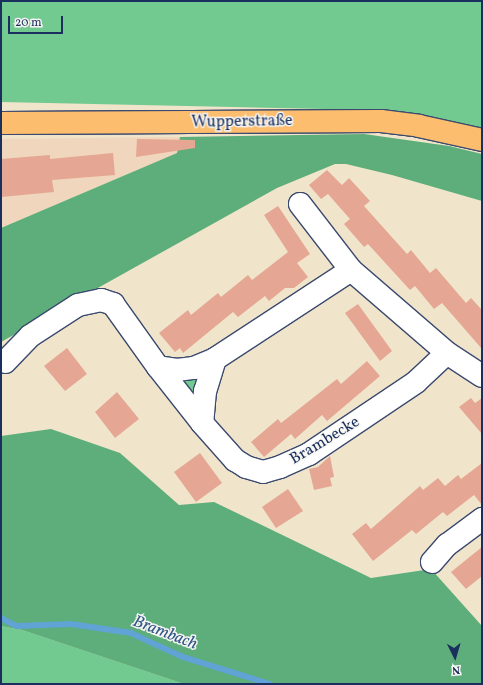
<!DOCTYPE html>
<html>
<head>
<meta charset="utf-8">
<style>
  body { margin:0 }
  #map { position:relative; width:483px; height:685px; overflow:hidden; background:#f0e4cb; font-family:Vollkorn,serif }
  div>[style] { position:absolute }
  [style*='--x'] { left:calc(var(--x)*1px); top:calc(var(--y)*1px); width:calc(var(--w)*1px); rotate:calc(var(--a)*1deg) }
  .built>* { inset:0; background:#f0d6bc }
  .green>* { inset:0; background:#72ca90 }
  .forest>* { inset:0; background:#5dae7a }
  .stream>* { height:5.5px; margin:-2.75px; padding:0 2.75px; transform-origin:2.75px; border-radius:2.75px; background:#60a3d4 }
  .building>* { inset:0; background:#e5a793 }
  .roads { filter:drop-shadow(1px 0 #3b4a6e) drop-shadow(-1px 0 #3b4a6e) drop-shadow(0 1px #3b4a6e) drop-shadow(0 -1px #3b4a6e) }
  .minor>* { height:22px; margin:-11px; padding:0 11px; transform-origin:11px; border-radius:11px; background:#fff }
  .major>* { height:22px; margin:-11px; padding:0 11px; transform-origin:11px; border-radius:11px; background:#fcbd6f }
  span { translate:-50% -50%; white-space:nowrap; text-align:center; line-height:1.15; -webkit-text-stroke:3px #f6f6f2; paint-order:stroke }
  .street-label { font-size:16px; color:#1b2f5e }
  .water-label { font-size:17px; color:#335887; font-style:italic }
  .frame { position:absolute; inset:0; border:2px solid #1b2f5e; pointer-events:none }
  .north { position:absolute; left:435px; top:637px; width:40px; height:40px; -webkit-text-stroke:3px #f6f6f2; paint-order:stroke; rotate:175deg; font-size:11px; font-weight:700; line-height:16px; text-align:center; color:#1b2f5e }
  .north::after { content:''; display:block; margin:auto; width:14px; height:18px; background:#1b2f5e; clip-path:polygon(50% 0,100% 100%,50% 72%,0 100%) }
  .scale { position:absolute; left:8px; top:16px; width:55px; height:18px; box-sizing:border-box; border:2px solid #1b2f5e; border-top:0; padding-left:5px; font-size:12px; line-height:14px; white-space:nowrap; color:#1b2f5e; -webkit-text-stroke:3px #f6f6f2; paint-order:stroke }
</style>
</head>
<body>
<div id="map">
  <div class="built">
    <i style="clip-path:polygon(180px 137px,177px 153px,1px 228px,1px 139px)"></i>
  </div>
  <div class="green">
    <i style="clip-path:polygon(1px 1px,482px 1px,482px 129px,372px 110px,1px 102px)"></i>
    <i style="clip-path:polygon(201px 373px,196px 401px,178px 377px)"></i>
    <i style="clip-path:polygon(1px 626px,22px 630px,184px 684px,1px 684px)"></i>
  </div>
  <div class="forest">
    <i style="clip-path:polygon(364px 134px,449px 146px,482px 154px,482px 201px,392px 175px,346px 164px,335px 164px,277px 188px,1px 342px,1px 228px,177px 153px,180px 137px)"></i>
    <i style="clip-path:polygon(51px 429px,120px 453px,179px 505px,214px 502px,371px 578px,431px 569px,482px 626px,482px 684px,184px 684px,22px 630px,1px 626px,1px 436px)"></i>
  </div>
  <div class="stream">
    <i style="--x:1;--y:618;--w:18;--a:27"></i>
    <i style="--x:17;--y:626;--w:54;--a:-2.1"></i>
    <i style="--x:71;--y:624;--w:61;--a:8.5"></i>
    <i style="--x:131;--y:633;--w:57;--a:24.8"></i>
    <i style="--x:183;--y:657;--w:91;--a:17.2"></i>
  </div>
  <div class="building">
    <i style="clip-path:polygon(137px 139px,195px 140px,195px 148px,136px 157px)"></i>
    <i style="clip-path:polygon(113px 153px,115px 175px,52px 180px,54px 192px,1px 197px,1px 159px,50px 155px,50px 159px)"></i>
    <i style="clip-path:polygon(327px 170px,342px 185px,349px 178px,370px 201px,364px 206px,407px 254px,411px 250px,430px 273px,436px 268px,466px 303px,471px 298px,482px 310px,482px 349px,442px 303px,434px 309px,415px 286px,410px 290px,368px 244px,364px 247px,344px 224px,350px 219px,328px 194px,321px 199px,309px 185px)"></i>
    <i style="clip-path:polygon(278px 206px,310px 254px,297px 263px,308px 277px,294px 288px,285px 288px,269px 301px,265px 296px,238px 317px,233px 312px,183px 353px,180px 348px,175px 352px,159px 333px,188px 310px,191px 315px,218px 293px,221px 297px,248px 275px,252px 280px,288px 252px,264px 215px)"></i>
    <i style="clip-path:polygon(358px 304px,392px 351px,380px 361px,345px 313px)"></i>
    <i style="clip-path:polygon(67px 348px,87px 374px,65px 391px,44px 366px)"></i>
    <i style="clip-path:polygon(367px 361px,380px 376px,327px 421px,322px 415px,295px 439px,291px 434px,264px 457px,251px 442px,278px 419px,281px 423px,337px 379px,341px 384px)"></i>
    <i style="clip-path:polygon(117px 392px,139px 419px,115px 438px,95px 412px)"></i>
    <i style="clip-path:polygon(471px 398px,475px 403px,482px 398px,482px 434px,459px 407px)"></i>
    <i style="clip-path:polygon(200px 453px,222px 483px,196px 502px,174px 472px)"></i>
    <i style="clip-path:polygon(330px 456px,334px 477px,330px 478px,332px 486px,314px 490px,309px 469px,318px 467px)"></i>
    <i style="clip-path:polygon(482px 463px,482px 505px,474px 495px,447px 516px,443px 512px,416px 534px,412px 530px,373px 561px,352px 534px,366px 523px,371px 529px,420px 486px,423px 490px,438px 478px,445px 486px,458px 475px,461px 479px)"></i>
    <i style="clip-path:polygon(288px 489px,303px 511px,276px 528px,262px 507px)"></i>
    <i style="clip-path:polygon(482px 547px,482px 576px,466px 589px,451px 572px)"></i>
  </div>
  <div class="roads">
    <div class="minor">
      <i style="--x:300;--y:204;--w:83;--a:52.3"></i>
      <i style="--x:351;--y:270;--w:127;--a:40.8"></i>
      <i style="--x:447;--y:353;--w:42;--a:33.3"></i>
      <i style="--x:351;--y:270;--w:163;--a:146.8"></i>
      <i style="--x:215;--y:359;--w:34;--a:107"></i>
      <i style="--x:205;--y:391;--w:32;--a:95"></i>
      <i style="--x:202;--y:423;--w:50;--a:48.3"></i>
      <i style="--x:235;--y:460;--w:13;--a:32"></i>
      <i style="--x:246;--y:467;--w:18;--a:16"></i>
      <i style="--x:263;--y:472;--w:18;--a:-16"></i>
      <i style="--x:280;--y:467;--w:32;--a:-24"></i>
      <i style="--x:309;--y:454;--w:129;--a:-33.9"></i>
      <i style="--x:416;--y:382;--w:42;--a:-43.1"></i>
      <i style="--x:5;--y:362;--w:36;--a:-46"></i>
      <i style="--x:30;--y:336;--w:57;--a:-32.9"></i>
      <i style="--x:78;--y:305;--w:24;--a:-12"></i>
      <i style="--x:101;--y:300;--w:13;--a:18"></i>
      <i style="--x:113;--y:304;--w:77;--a:54.5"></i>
      <i style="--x:158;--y:367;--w:19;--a:9"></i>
      <i style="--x:177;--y:370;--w:17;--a:-7"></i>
      <i style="--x:194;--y:368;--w:23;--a:-23"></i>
      <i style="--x:158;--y:367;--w:71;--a:51.8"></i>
      <i style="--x:432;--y:562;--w:23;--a:-49"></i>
      <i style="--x:447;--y:545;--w:44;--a:-36.6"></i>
    </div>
    <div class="major">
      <i style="--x:1;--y:123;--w:380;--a:-0.3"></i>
      <i style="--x:381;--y:121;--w:38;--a:7"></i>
      <i style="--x:419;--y:126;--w:65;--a:12.5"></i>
    </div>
  </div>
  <div class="street-label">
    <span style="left:242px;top:122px;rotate:-1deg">Wupperstraße</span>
    <span style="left:325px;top:441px;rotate:-31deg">Brambecke</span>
  </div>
  <div class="water-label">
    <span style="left:165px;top:633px;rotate:21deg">Brambach</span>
  </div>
  <div class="frame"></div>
  <div class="north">N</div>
  <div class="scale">20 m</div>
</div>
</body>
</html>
